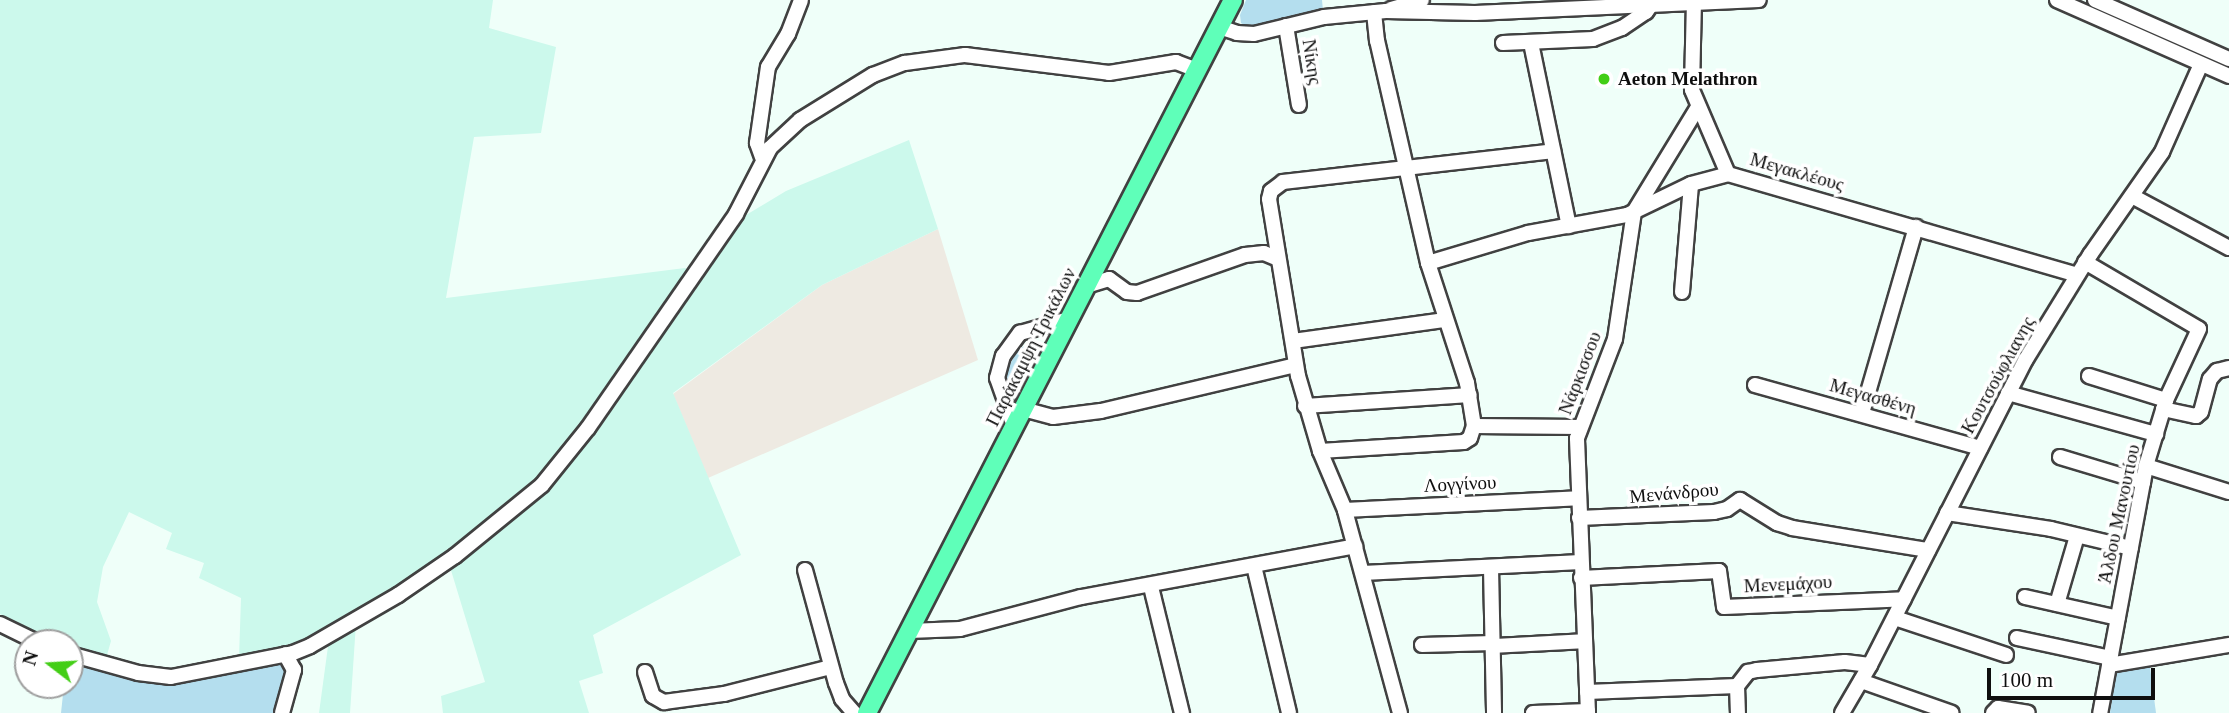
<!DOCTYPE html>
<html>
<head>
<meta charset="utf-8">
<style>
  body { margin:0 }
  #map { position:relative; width:2229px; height:713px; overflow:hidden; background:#effff9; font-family:"Times New Roman",serif }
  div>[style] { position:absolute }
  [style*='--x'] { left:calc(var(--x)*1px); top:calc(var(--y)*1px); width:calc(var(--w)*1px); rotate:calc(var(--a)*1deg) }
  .industrial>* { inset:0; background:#eeeae2 }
  .farmland>* { inset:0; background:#ccf9ec }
  .green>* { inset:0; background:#b4deee }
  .roads { filter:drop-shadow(2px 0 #414141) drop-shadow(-2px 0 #414141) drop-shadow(0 2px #414141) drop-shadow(0 -2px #414141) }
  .minor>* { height:14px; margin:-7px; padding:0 7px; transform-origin:7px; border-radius:7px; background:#fff }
  .major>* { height:18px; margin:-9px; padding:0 9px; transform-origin:9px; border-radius:9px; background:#5fffb9 }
  .dots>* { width:19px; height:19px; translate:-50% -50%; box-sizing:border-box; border:4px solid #fff; border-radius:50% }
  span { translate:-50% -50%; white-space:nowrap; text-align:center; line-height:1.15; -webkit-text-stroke:7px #fff; paint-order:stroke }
  .street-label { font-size:19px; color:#0e0e0e }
  .poi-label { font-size:19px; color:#0e0e0e; font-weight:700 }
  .left { translate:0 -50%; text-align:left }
  .north { position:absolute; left:14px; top:629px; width:70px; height:70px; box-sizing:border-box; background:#fff; border:2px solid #9f9f9f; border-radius:50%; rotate:287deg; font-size:19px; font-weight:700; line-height:28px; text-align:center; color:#0e0e0e }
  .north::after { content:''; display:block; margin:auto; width:24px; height:32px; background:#43ce16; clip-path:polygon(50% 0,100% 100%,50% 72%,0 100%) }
  .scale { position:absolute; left:1987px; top:668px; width:168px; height:32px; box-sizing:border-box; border:4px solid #0e0e0e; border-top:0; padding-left:9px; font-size:21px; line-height:24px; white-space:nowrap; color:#0e0e0e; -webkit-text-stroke:5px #fff; paint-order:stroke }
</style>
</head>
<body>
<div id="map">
  <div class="industrial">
    <i style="clip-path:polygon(938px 229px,978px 360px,708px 478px,673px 394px,822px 285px)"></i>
  </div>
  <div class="farmland">
    <i style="clip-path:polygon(0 0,493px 0,489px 28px,556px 47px,541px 133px,474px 137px,446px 298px,685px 268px,698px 274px,741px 218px,786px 191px,909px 140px,938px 229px,822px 285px,673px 393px,741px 555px,593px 635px,603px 673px,579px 681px,589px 713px,443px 713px,441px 696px,485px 682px,450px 567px,396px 588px,297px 645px,239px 658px,241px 598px,199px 578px,204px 563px,166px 549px,172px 533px,129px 512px,103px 567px,97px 602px,111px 641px,107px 655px,87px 650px,28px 629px,0 614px)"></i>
    <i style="clip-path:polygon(356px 623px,350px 713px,319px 713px,329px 639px)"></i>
  </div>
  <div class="green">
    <i style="clip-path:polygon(1246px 0,1322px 0,1323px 11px,1249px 28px,1241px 23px,1240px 15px)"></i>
    <i style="clip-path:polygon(1037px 341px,1030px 365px,1011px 403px,1004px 376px,1018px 349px)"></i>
    <i style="clip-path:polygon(70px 658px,133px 677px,278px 663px,287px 673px,277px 713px,61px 713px,64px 685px,70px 685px)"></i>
    <i style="clip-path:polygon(2150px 667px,2156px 713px,2110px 713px,2117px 669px)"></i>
  </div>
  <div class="roads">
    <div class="minor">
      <i style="--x:1694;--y:0;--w:90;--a:91.3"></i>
      <i style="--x:1692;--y:90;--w:91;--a:66.8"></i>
      <i style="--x:2057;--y:0;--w:188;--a:23.8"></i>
      <i style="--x:2095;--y:0;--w:146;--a:23.8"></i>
      <i style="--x:1391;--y:9;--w:32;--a:-16"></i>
      <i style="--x:1286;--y:26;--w:80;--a:80.7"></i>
      <i style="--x:1219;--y:27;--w:19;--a:18"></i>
      <i style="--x:1237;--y:33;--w:17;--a:3"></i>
      <i style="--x:1254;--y:34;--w:72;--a:-13.7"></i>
      <i style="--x:1324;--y:17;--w:62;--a:-5.5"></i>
      <i style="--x:1386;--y:11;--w:89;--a:1.3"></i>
      <i style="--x:1475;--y:13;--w:284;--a:-2.6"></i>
      <i style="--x:1503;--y:43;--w:90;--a:-2.5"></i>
      <i style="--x:1593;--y:39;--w:31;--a:-21"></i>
      <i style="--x:1622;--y:28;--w:29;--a:-34"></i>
      <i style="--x:1646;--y:12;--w:12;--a:-55"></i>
      <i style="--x:1531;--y:43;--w:187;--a:78.3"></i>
      <i style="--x:762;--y:157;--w:15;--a:-110"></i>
      <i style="--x:757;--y:143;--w:77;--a:-81.8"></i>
      <i style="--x:768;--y:67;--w:39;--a:-59"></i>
      <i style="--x:788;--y:34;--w:36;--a:-69"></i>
      <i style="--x:2132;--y:196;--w:110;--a:28.2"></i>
      <i style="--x:2085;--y:262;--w:132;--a:30.4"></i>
      <i style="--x:2199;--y:329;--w:78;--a:114.9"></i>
      <i style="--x:2166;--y:400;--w:69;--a:106.9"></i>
      <i style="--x:2146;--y:466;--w:251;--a:100.5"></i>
      <i style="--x:1428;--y:263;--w:104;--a:-16.7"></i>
      <i style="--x:1528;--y:233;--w:101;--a:-10.3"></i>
      <i style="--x:1627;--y:215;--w:71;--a:-25.8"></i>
      <i style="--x:1691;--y:184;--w:38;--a:-15"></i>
      <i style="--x:1728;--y:174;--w:363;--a:16.1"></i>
      <i style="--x:1086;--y:286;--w:24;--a:-17"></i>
      <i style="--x:1109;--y:279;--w:22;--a:36"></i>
      <i style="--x:1127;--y:292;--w:10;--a:6"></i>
      <i style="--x:1137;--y:293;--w:114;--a:-19.4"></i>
      <i style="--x:1245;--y:255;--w:19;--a:-6"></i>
      <i style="--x:1264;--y:253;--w:15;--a:23"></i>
      <i style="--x:1682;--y:292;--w:108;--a:-85.2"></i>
      <i style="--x:1293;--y:341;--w:152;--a:-7.9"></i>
      <i style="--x:2089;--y:376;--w:81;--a:17.3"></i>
      <i style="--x:1755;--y:385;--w:234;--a:15.6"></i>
      <i style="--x:2008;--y:393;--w:154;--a:15.5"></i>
      <i style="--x:1305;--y:406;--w:165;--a:-3.8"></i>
      <i style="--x:1023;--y:409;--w:31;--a:15"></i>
      <i style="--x:1053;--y:417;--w:48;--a:-7.1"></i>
      <i style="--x:1101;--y:411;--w:199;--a:-13.3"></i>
      <i style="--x:2163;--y:409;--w:34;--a:12"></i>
      <i style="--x:2196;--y:416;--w:6;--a:-39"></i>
      <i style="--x:2201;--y:412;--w:34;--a:-75"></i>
      <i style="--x:2210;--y:379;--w:11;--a:-49"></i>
      <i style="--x:2217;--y:371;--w:12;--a:-14"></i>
      <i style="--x:1862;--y:413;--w:194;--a:-73.8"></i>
      <i style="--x:1014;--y:426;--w:51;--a:-109.5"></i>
      <i style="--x:997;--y:378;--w:23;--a:-75"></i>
      <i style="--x:1003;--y:356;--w:29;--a:-54"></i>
      <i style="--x:1020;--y:333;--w:51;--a:-15.9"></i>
      <i style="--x:1474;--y:426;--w:106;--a:0.5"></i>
      <i style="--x:1320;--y:451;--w:144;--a:-3.6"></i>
      <i style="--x:1464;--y:442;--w:7;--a:-34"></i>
      <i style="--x:1470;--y:438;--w:13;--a:-72"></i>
      <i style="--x:1474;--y:426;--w:44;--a:-99.2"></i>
      <i style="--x:1467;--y:383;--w:126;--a:-108"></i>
      <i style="--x:1428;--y:263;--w:228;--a:-102.9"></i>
      <i style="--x:1377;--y:41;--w:29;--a:-96"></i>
      <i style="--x:2060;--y:457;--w:87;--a:16.8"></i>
      <i style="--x:2146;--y:466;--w:87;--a:17.4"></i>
      <i style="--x:1345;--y:510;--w:233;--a:-2.9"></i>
      <i style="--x:1947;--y:513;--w:105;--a:8.7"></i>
      <i style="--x:2051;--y:529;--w:82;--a:13.4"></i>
      <i style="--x:1579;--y:518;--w:135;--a:-2.5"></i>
      <i style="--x:1714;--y:512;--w:13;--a:-13"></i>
      <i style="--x:1727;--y:509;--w:16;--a:-35"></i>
      <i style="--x:1740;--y:500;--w:44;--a:31.9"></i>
      <i style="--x:1777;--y:523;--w:16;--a:18"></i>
      <i style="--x:1792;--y:528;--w:138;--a:9.2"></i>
      <i style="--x:1254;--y:566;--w:151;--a:76.6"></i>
      <i style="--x:1491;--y:568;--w:145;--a:88.8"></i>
      <i style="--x:805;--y:570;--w:117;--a:74.7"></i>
      <i style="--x:836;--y:683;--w:17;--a:69"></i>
      <i style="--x:842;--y:699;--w:18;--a:49"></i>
      <i style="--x:1363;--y:573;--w:218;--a:-2.9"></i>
      <i style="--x:1581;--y:578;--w:138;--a:-2.9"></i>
      <i style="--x:1719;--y:571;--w:36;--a:82"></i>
      <i style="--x:1724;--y:607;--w:180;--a:-2.5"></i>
      <i style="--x:1151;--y:587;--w:130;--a:76.2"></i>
      <i style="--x:2025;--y:597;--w:95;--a:12.7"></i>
      <i style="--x:2057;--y:604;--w:71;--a:-73.6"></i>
      <i style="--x:1895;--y:618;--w:117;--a:18.4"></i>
      <i style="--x:0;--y:624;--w:43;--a:26"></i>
      <i style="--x:909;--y:631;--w:51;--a:-2.2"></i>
      <i style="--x:960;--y:629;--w:125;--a:-14.8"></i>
      <i style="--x:1081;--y:597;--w:279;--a:-10.5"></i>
      <i style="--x:2017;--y:638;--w:95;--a:12.1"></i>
      <i style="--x:1422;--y:645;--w:71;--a:-1.6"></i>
      <i style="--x:1493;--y:646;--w:92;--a:-3.1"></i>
      <i style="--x:70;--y:654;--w:71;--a:15.6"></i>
      <i style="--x:138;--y:673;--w:33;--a:7"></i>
      <i style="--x:171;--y:677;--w:124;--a:-11.1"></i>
      <i style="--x:293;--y:653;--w:18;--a:-22"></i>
      <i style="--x:310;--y:646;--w:102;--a:-30.1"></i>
      <i style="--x:398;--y:595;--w:69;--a:-34.4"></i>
      <i style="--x:455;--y:556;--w:112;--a:-39.2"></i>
      <i style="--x:542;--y:485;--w:73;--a:-51.1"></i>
      <i style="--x:588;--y:428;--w:260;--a:-55.3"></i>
      <i style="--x:736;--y:214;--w:74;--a:-62.7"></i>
      <i style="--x:770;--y:148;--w:41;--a:-43"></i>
      <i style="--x:800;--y:120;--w:86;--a:-31.7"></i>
      <i style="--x:873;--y:75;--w:34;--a:-21"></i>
      <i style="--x:905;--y:63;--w:61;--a:-7.6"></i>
      <i style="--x:965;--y:55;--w:145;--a:7.1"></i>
      <i style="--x:1109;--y:73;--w:68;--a:-9.3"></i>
      <i style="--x:1176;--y:62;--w:22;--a:21"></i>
      <i style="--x:2109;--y:665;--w:122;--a:-9.5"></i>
      <i style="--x:645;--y:672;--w:25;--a:72"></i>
      <i style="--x:653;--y:696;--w:13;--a:29"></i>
      <i style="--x:664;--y:702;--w:61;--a:-7.6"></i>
      <i style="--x:724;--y:694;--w:110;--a:-14.2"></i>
      <i style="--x:1861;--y:681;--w:96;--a:19.4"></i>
      <i style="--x:1737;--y:686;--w:18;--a:-52"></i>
      <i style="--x:1748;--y:672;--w:9;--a:-13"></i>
      <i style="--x:1757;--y:670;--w:88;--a:-5.2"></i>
      <i style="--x:1845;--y:662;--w:25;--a:7"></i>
      <i style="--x:1737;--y:686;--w:27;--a:88"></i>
      <i style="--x:1587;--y:692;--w:150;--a:-2.3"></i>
      <i style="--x:282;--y:713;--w:45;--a:-74.4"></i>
      <i style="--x:294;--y:670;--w:18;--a:-119"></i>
      <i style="--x:1400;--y:713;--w:210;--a:-105.2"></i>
      <i style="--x:1345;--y:510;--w:64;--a:-113"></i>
      <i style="--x:1320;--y:451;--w:78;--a:-106.3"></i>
      <i style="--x:1298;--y:376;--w:179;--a:-99.3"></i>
      <i style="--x:1269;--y:199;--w:8;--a:-76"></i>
      <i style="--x:1271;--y:191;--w:15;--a:-37"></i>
      <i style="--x:1283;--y:182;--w:272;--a:-6.5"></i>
      <i style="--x:1533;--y:713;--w:55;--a:-2.1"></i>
      <i style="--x:1588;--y:713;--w:275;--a:-92.3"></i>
      <i style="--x:1577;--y:438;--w:106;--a:-69"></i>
      <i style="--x:1615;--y:339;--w:128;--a:-81.5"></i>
      <i style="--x:1634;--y:212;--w:123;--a:-58.6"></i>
      <i style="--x:1842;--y:713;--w:56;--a:-59.7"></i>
      <i style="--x:1870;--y:665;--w:343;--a:-63"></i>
      <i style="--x:2026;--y:359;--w:122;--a:-58.4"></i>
      <i style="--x:2090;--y:255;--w:126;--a:-55"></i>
      <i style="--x:2162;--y:152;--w:96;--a:-66.1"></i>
      <i style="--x:1993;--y:713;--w:7;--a:-45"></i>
      <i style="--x:1998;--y:708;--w:30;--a:9"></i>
    </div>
    <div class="major">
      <i style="--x:867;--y:713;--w:801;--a:-62.83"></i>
    </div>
  </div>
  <div class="dots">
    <i style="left:1604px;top:79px;background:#43ce16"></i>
  </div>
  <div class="street-label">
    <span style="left:1312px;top:62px;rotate:81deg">Νίκης</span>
    <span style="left:1797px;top:172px;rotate:16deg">Μεγακλέους</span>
    <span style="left:1031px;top:347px;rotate:-63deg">Παράκαμψη Τρικάλων</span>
    <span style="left:1580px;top:373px;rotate:-69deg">Νάρκισσου</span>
    <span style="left:1998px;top:375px;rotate:-61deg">Κουτσούφλιανης</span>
    <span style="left:1873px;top:397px;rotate:16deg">Μεγασθένη</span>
    <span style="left:1460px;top:484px;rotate:-3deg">Λογγίνου</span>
    <span style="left:1674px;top:493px;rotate:-5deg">Μενάνδρου</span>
    <span style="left:2119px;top:514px;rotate:-78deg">Άλδου Μανουτίου</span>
    <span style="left:1788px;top:584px;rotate:-3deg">Μενεμάχου</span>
  </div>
  <div class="poi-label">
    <span class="left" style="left:1618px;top:79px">Aeton Melathron</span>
  </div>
  <div class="north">N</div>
  <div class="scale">100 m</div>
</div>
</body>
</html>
